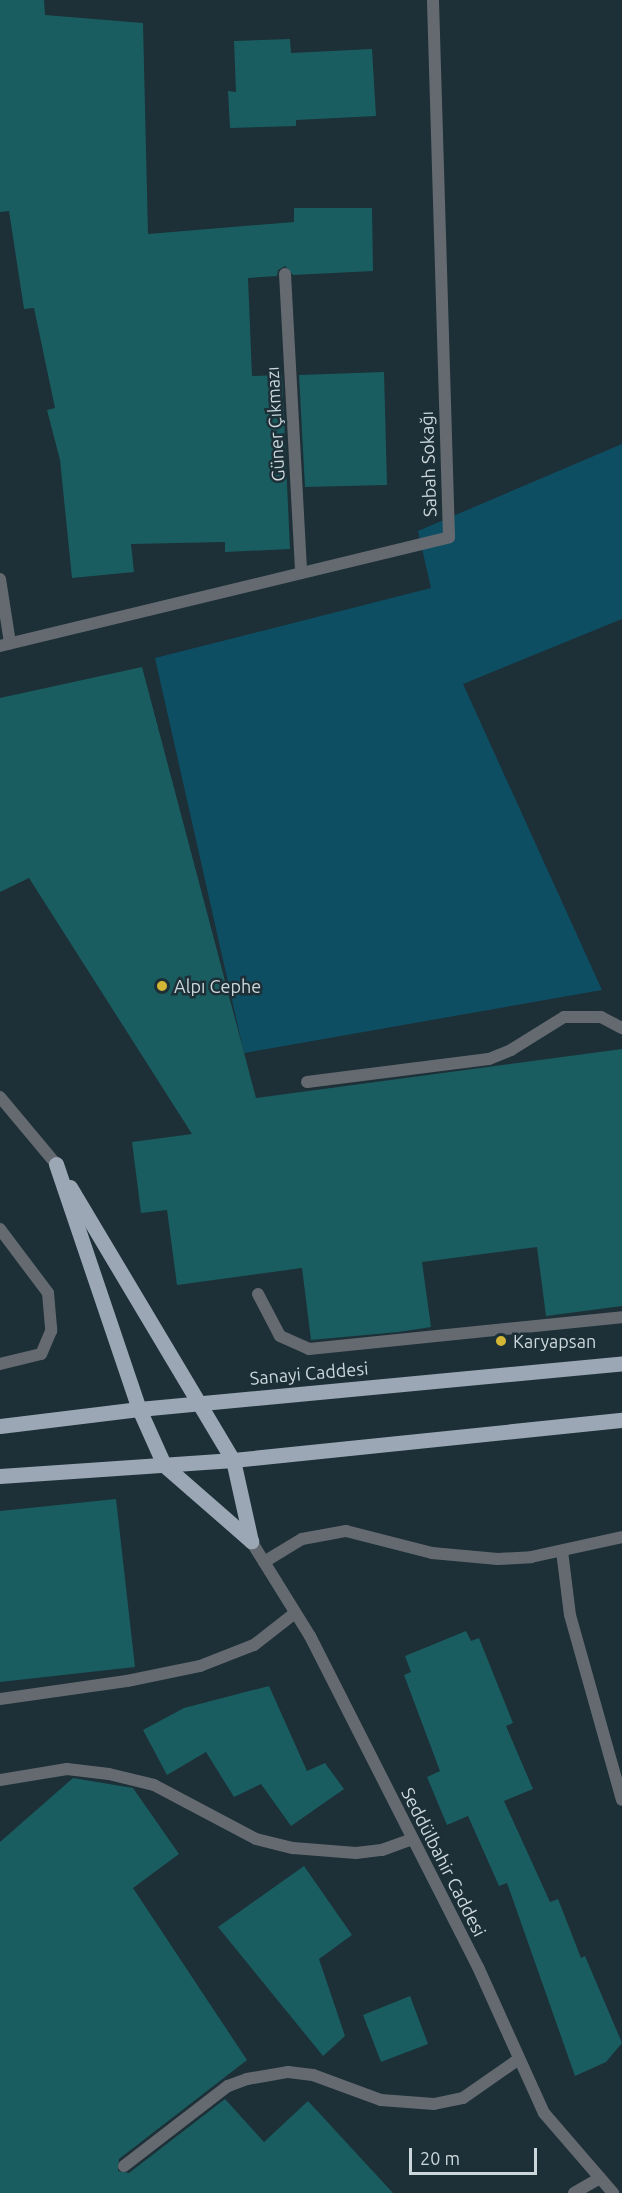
<!DOCTYPE html>
<html>
<head>
<meta charset="utf-8">
<style>
  body { margin:0 }
  #map { position:relative; width:622px; height:2193px; overflow:hidden; background:#1d2f37; font-family:Ubuntu,sans-serif }
  div>[style] { position:absolute }
  [style*='--x'] { left:calc(var(--x)*1px); top:calc(var(--y)*1px); width:calc(var(--w)*1px); rotate:calc(var(--a)*1deg) }
  .green>* { inset:0; background:#0e4e63 }
  .building>* { inset:0; background:#1a5d60 }
  .service>* { height:12px; margin:-6px; padding:0 6px; transform-origin:6px; border-radius:6px; background:#646a70 }
  .minor>* { height:12px; margin:-6px; padding:0 6px; transform-origin:6px; border-radius:6px; background:#646a70 }
  .tertiary>* { height:12px; margin:-6px; padding:0 6px; transform-origin:6px; border-radius:6px; background:#646a70 }
  .primary>* { height:15px; margin:-7.5px; padding:0 7.5px; transform-origin:7.5px; border-radius:7.5px; background:#9ba7b4 }
  .dots>* { width:16px; height:16px; translate:-50% -50%; box-sizing:border-box; border:3px solid #1d2f37; border-radius:50% }
  span { translate:-50% -50%; white-space:nowrap; text-align:center; line-height:1.15; -webkit-text-stroke:5px #1d2f37; paint-order:stroke }
  .street-label { font-size:18px; color:#cbd7db }
  .poi-label { font-size:18px; color:#cbd7db }
  .left { translate:0 -50%; text-align:left }
  .scale { position:absolute; left:409px; top:2148px; width:128px; height:27px; box-sizing:border-box; border:3px solid #cbd7db; border-top:0; padding-left:8px; font-size:18px; line-height:21px; white-space:nowrap; color:#cbd7db; -webkit-text-stroke:4px #1d2f37; paint-order:stroke }
</style>
</head>
<body>
<div id="map">
  <div class="green">
    <i style="clip-path:polygon(622px 444px,622px 619px,463px 684px,602px 990px,244px 1053px,155px 658px,431px 588px,418px 531px)"></i>
  </div>
  <div class="building">
    <i style="clip-path:polygon(0 0,44px 0,45px 15px,143px 23px,148px 234px,294px 222px,294px 208px,372px 208px,373px 271px,293px 275px,285px 266px,278px 270px,277px 276px,248px 278px,252px 376px,282px 375px,290px 549px,225px 552px,225px 542px,131px 544px,134px 572px,72px 578px,60px 460px,47px 410px,55px 408px,34px 308px,24px 309px,9px 211px,0 212px)"></i>
    <i style="clip-path:polygon(290px 39px,291px 53px,372px 49px,376px 116px,296px 120px,296px 126px,230px 128px,228px 91px,236px 92px,234px 41px)"></i>
    <i style="clip-path:polygon(384px 372px,387px 485px,305px 487px,299px 375px)"></i>
    <i style="clip-path:polygon(142px 667px,256px 1098px,622px 1049px,622px 1306px,546px 1316px,537px 1247px,422px 1262px,431px 1327px,398px 1332px,311px 1340px,302px 1268px,177px 1285px,167px 1210px,141px 1213px,132px 1142px,192px 1134px,29px 878px,0 892px,0 698px)"></i>
    <i style="clip-path:polygon(116px 1499px,135px 1667px,0 1682px,0 1511px)"></i>
    <i style="clip-path:polygon(466px 1631px,471px 1641px,479px 1638px,513px 1723px,506px 1726px,533px 1789px,504px 1801px,550px 1902px,558px 1899px,581px 1958px,585px 1956px,622px 2043px,606px 2062px,575px 2076px,507px 1883px,499px 1886px,468px 1816px,447px 1825px,427px 1777px,440px 1771px,404px 1675px,411px 1672px,405px 1656px)"></i>
    <i style="clip-path:polygon(269px 1686px,307px 1771px,325px 1763px,344px 1789px,291px 1826px,261px 1784px,234px 1797px,206px 1752px,167px 1775px,143px 1730px,184px 1708px)"></i>
    <i style="clip-path:polygon(73px 1778px,133px 1788px,179px 1854px,133px 1888px,247px 2060px,119px 2159px,118px 2171px,129px 2173px,225px 2099px,264px 2142px,308px 2101px,393px 2193px,0 2193px,0 1842px)"></i>
    <i style="clip-path:polygon(304px 1866px,352px 1935px,319px 1959px,345px 2036px,323px 2056px,218px 1927px)"></i>
    <i style="clip-path:polygon(410px 1996px,428px 2044px,381px 2062px,363px 2015px)"></i>
  </div>
  <div class="service">
    <i style="--x:307;--y:1082;--w:183;--a:-7.2"></i>
    <i style="--x:489;--y:1059;--w:24;--a:-22"></i>
    <i style="--x:511;--y:1050;--w:62;--a:-31.9"></i>
    <i style="--x:564;--y:1017;--w:37;--a:0"></i>
    <i style="--x:601;--y:1017;--w:24;--a:28"></i>
    <i style="--x:0;--y:1229;--w:80;--a:53.1"></i>
    <i style="--x:48;--y:1293;--w:38;--a:85"></i>
    <i style="--x:51;--y:1331;--w:25;--a:113"></i>
    <i style="--x:41;--y:1354;--w:42;--a:166.3"></i>
    <i style="--x:258;--y:1294;--w:47;--a:62.4"></i>
    <i style="--x:280;--y:1336;--w:32;--a:24"></i>
    <i style="--x:309;--y:1349;--w:315;--a:-5.8"></i>
    <i style="--x:562;--y:1551;--w:64;--a:82.9"></i>
    <i style="--x:570;--y:1615;--w:192;--a:74.3"></i>
    <i style="--x:264;--y:1562;--w:44;--a:-31.2"></i>
    <i style="--x:302;--y:1539;--w:45;--a:-10.3"></i>
    <i style="--x:346;--y:1531;--w:89;--a:14.3"></i>
    <i style="--x:432;--y:1553;--w:66;--a:5.2"></i>
    <i style="--x:498;--y:1559;--w:33;--a:-3"></i>
    <i style="--x:531;--y:1557;--w:93;--a:-12.4"></i>
    <i style="--x:0;--y:1699;--w:128;--a:-8.1"></i>
    <i style="--x:127;--y:1681;--w:75;--a:-11.6"></i>
    <i style="--x:200;--y:1666;--w:58;--a:-21.3"></i>
    <i style="--x:254;--y:1645;--w:52;--a:-38"></i>
    <i style="--x:0;--y:1780;--w:68;--a:-9.3"></i>
    <i style="--x:67;--y:1769;--w:42;--a:6.8"></i>
    <i style="--x:109;--y:1774;--w:46;--a:13.7"></i>
    <i style="--x:154;--y:1785;--w:115;--a:27.9"></i>
    <i style="--x:256;--y:1839;--w:38;--a:14"></i>
    <i style="--x:293;--y:1848;--w:63;--a:4.5"></i>
    <i style="--x:356;--y:1853;--w:26;--a:-7"></i>
    <i style="--x:382;--y:1850;--w:32;--a:-20"></i>
    <i style="--x:124;--y:2166;--w:131;--a:-37.6"></i>
    <i style="--x:228;--y:2086;--w:20;--a:-20"></i>
    <i style="--x:247;--y:2079;--w:42;--a:-9.7"></i>
    <i style="--x:288;--y:2072;--w:25;--a:7"></i>
    <i style="--x:313;--y:2075;--w:72;--a:20.2"></i>
    <i style="--x:381;--y:2100;--w:53;--a:4.3"></i>
    <i style="--x:434;--y:2104;--w:30;--a:-12"></i>
    <i style="--x:463;--y:2098;--w:68;--a:-34.9"></i>
    <i style="--x:574;--y:2193;--w:30;--a:-30"></i>
  </div>
  <div class="minor">
    <i style="--x:285;--y:274;--w:299;--a:86.9"></i>
    <i style="--x:0;--y:579;--w:65;--a:81.1"></i>
    <i style="--x:0;--y:646;--w:462;--a:-13.6"></i>
    <i style="--x:449;--y:537;--w:537;--a:-91.71"></i>
  </div>
  <div class="tertiary">
    <i style="--x:0;--y:1097;--w:87;--a:50.1"></i>
    <i style="--x:251;--y:1541;--w:112;--a:58.2"></i>
    <i style="--x:310;--y:1636;--w:371;--a:63.1"></i>
    <i style="--x:478;--y:1967;--w:160;--a:65.7"></i>
    <i style="--x:544;--y:2113;--w:106;--a:49.2"></i>
  </div>
  <div class="primary">
    <i style="--x:56;--y:1164;--w:259;--a:71.3"></i>
    <i style="--x:139;--y:1409;--w:61;--a:65.9"></i>
    <i style="--x:164;--y:1465;--w:116;--a:41.1"></i>
    <i style="--x:70;--y:1187;--w:318;--a:59.2"></i>
    <i style="--x:233;--y:1460;--w:83;--a:77.5"></i>
    <i style="--x:0;--y:1426;--w:140;--a:-7"></i>
    <i style="--x:139;--y:1409;--w:485;--a:-5.4"></i>
    <i style="--x:0;--y:1476;--w:234;--a:-3.9"></i>
    <i style="--x:233;--y:1460;--w:391;--a:-5.9"></i>
  </div>
  <div class="dots">
    <i style="left:162px;top:986px;background:#d3b635"></i>
    <i style="left:501px;top:1341px;background:#d3b635"></i>
  </div>
  <div class="street-label">
    <span style="left:275px;top:424px;rotate:-93deg">Güner Çıkmazı</span>
    <span style="left:428px;top:464px;rotate:-92deg">Sabah Sokağı</span>
    <span style="left:309px;top:1373px;rotate:-5deg">Sanayi Caddesi</span>
    <span style="left:444px;top:1862px;rotate:63deg">Seddülbahir Caddesi</span>
  </div>
  <div class="poi-label">
    <span class="left" style="left:174px;top:986px">Alpı Cephe</span>
    <span class="left" style="left:513px;top:1341px">Karyapsan</span>
  </div>
  <div class="scale">20 m</div>
</div>
</body>
</html>
